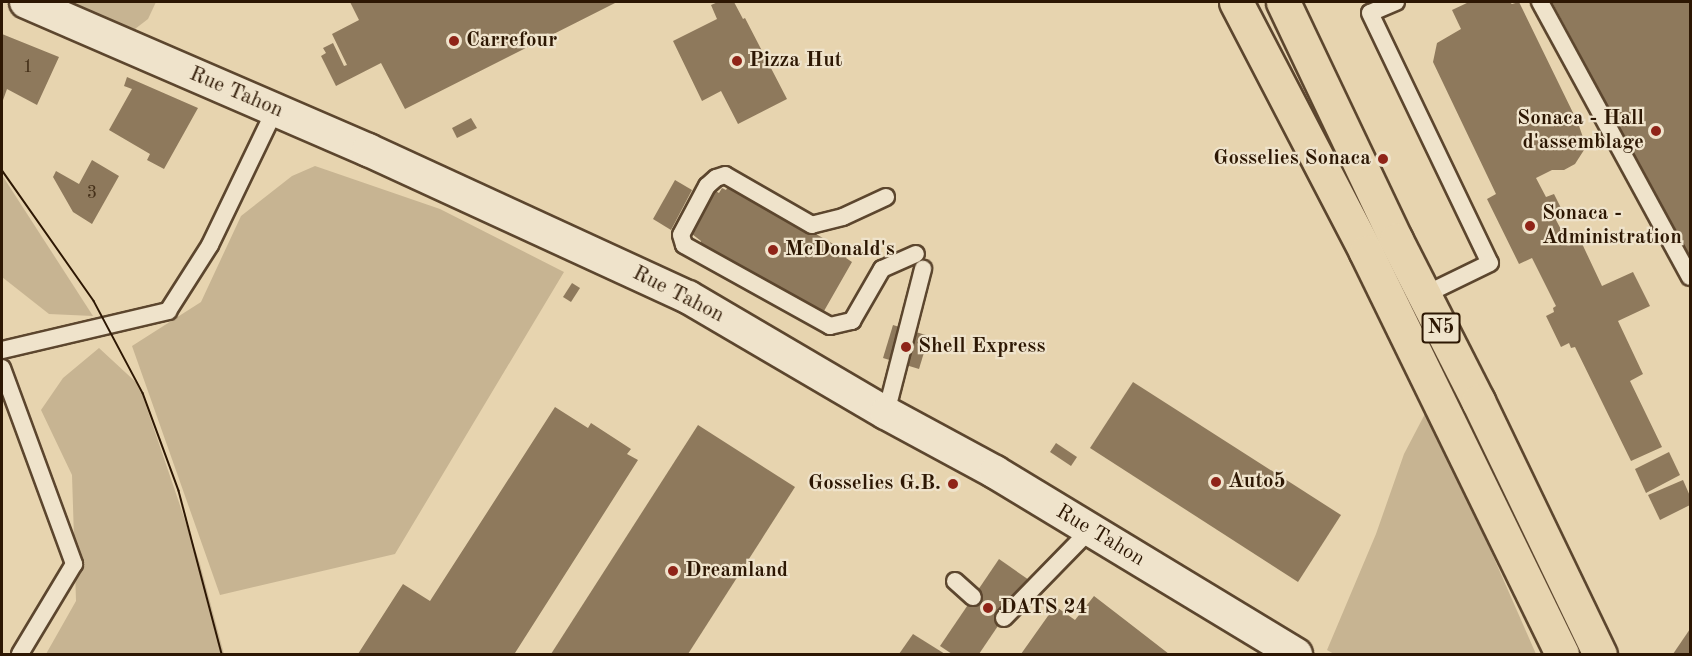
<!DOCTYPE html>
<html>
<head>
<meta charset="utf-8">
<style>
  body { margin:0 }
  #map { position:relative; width:1692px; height:656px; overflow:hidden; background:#e7d4af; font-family:"Old Standard TT",serif }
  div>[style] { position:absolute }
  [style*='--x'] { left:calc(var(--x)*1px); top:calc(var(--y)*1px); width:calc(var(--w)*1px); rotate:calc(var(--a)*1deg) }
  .green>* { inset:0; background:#c7b492 }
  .building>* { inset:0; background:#8e795c }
  .roads { filter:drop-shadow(2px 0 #5c462e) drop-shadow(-2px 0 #5c462e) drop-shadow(0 2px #5c462e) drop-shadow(0 -2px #5c462e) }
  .service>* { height:16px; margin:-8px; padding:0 8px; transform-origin:8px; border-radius:8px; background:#efe3cb }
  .minor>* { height:32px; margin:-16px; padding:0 16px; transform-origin:16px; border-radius:16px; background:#efe3cb }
  .primary>* { height:33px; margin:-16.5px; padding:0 16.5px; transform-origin:16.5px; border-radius:16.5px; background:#e7d4af }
  .tram>* { height:1.5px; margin:-0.75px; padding:0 0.75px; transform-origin:0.75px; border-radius:0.75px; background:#2d1703 }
  .dots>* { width:16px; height:16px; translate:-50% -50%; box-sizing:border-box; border:3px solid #efe3cb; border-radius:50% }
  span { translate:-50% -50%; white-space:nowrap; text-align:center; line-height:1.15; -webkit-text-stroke:4.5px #efe3cb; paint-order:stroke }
  .number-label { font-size:18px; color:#453019 }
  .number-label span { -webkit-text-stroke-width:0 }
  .shield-label span { padding:2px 4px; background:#efe3cb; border:2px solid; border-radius:4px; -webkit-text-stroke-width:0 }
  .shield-label { font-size:20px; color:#2d1703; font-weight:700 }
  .poi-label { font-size:21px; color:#2d1703; font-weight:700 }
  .left { translate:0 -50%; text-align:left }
  .right { translate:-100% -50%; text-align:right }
  .street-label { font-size:21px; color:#2d1703 }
  .frame { position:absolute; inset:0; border:3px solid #2d1703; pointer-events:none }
</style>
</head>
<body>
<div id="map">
  <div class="green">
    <i style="clip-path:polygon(62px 2px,156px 2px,148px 19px,135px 29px)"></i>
    <i style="clip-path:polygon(315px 166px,440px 209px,564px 272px,395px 554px,220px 595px,132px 346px,201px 302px,241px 216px,292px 176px)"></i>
    <i style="clip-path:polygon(2px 175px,93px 316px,49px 314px,2px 277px)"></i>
    <i style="clip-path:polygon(99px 348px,139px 385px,200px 564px,224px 654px,46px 654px,76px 601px,72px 475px,41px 410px,63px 378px)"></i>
    <i style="clip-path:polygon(1427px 410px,1486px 540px,1536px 654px,1334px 654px,1327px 650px,1376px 534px,1404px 454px)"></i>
  </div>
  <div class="building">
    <i style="clip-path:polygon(350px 2px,617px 2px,405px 109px,381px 63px,336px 86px,321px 56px,326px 53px,323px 48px,333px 43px,344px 66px,347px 65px,332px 34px,359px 20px)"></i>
    <i style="clip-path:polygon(718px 2px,734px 2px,743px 19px,745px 18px,787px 99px,738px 124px,721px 91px,702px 101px,673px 41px,717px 19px,711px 5px)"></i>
    <i style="clip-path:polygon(1469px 2px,1509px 2px,1512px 4px,1519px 2px,1578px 123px,1585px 143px,1584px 150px,1575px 164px,1564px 170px,1552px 170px,1536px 178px,1546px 197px,1554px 194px,1565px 216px,1556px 220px,1565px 237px,1577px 233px,1602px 286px,1633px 272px,1650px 306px,1618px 321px,1643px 374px,1630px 381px,1662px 447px,1631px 461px,1575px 347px,1571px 348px,1569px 343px,1561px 347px,1546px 316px,1554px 312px,1553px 308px,1556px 306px,1532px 258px,1519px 264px,1487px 199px,1496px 194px,1433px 62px,1437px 43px,1461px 29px,1452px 10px)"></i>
    <i style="clip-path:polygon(1552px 2px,1690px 2px,1690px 260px)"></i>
    <i style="clip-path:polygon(2px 34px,59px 57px,37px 105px,7px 89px,2px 103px)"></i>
    <i style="clip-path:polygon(127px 77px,198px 108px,164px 169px,147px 160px,150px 154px,109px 130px,132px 89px,124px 86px)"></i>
    <i style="clip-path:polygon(471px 118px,477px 128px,457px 138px,452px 128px)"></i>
    <i style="clip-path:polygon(92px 160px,119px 176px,92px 224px,73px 212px,53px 177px,56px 171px,79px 184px)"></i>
    <i style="clip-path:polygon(675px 180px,692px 190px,671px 230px,653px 219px)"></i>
    <i style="clip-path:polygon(729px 184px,849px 253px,846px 258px,852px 262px,824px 311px,818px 308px,815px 312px,698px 248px,701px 241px,688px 231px,712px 189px,719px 193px,722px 188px,726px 190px)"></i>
    <i style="clip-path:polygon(572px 283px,580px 288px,571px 302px,563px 297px)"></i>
    <i style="clip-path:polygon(893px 325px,929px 336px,919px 369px,883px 358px)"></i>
    <i style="clip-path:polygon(1133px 382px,1341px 515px,1298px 582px,1090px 448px)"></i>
    <i style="clip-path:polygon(555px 407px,588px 428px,591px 423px,631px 449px,627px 454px,638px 460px,515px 653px,518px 654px,358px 654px,403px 584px,430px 601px)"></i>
    <i style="clip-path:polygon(698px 425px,795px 487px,688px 654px,551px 654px)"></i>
    <i style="clip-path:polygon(1056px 443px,1077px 457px,1071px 466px,1050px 452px)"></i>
    <i style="clip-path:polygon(1669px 452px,1680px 475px,1646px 493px,1635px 469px)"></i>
    <i style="clip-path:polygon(1683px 480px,1690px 496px,1690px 505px,1660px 520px,1648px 495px)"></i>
    <i style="clip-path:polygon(999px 559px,1029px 580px,979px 654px,952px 654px,940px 646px)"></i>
    <i style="clip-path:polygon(1094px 596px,1129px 623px,1169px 654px,1021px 654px,1055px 606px,1075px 620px)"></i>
    <i style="clip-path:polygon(1690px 629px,1690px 654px,1673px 654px)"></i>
    <i style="clip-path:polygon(913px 634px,945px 654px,899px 654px)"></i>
  </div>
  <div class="roads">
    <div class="service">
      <i style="--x:1396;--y:2;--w:28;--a:157"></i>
      <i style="--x:1370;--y:13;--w:277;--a:64.4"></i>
      <i style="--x:1490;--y:263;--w:80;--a:154.1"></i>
      <i style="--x:1540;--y:2;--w:313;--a:61.4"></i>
      <i style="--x:886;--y:197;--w:47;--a:155.1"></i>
      <i style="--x:843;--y:217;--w:32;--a:166"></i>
      <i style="--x:812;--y:225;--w:100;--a:-150.1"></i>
      <i style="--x:725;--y:175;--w:9;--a:162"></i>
      <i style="--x:716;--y:178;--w:12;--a:138"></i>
      <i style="--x:707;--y:186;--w:55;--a:118"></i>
      <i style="--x:681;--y:235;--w:10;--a:73"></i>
      <i style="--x:684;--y:245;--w:167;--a:29"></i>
      <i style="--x:830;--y:326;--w:23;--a:-13"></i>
      <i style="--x:852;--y:321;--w:60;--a:-60"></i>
      <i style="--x:882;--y:269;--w:37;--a:-24"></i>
      <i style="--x:2;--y:350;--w:171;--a:-13.2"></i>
      <i style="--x:168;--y:311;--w:78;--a:-57.5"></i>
      <i style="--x:210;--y:245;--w:150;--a:-64.3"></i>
      <i style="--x:2;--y:368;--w:209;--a:69.8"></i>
      <i style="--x:74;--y:564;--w:105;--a:121"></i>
      <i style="--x:886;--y:413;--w:149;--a:-75.6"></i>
      <i style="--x:955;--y:581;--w:24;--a:42"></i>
      <i style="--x:1004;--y:618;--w:123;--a:-45.7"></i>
    </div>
    <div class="minor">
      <i style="--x:26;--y:2;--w:373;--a:23.4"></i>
      <i style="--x:368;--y:150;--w:352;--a:24.7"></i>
      <i style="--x:688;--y:297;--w:229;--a:30.4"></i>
      <i style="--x:886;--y:413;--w:124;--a:28.4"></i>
      <i style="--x:995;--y:472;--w:352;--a:31.2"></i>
    </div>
    <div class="primary">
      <i style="--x:1236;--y:2;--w:282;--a:62.5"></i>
      <i style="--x:1366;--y:252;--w:447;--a:64"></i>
      <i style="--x:1283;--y:2;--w:263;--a:64.6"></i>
      <i style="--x:1396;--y:240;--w:181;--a:63"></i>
      <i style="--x:1478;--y:401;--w:281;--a:64.3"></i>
    </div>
  </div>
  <div class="tram">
    <i style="--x:2;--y:170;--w:160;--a:54.9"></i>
    <i style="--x:94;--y:301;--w:104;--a:62"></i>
    <i style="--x:143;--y:393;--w:104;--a:69.8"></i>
    <i style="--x:179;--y:491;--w:169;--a:75.2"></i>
  </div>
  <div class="dots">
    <i style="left:454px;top:41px;background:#8f2418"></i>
    <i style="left:737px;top:61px;background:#8f2418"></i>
    <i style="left:1656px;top:131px;background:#8f2418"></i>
    <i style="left:1383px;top:159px;background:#8f2418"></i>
    <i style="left:1530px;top:226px;background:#8f2418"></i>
    <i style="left:773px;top:250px;background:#8f2418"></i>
    <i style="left:906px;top:347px;background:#8f2418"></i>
    <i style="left:1216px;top:482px;background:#8f2418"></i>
    <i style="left:953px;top:484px;background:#8f2418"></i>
    <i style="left:673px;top:571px;background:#8f2418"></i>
    <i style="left:988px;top:608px;background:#8f2418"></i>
  </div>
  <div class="number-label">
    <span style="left:28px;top:67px">1</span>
    <span style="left:92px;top:193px">3</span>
  </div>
  <div class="shield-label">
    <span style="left:1441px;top:328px">N5</span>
  </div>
  <div class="poi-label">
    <span class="left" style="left:466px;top:41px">Carrefour</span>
    <span class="left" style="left:749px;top:61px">Pizza Hut</span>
    <span class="right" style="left:1644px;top:131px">Sonaca - Hall<br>d'assemblage</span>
    <span class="right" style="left:1371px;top:159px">Gosselies Sonaca</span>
    <span class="left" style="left:1542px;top:226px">Sonaca -<br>Administration</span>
    <span class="left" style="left:785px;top:250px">McDonald's</span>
    <span class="left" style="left:918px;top:347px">Shell Express</span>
    <span class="left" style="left:1228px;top:482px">Auto5</span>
    <span class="right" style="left:941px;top:484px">Gosselies G.B.</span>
    <span class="left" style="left:685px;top:571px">Dreamland</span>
    <span class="left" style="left:1000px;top:608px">DATS 24</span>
  </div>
  <div class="street-label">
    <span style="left:236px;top:93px;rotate:23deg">Rue Tahon</span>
    <span style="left:678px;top:295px;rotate:27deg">Rue Tahon</span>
    <span style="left:1100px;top:536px;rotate:31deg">Rue Tahon</span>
  </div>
  <div class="frame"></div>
</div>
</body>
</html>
